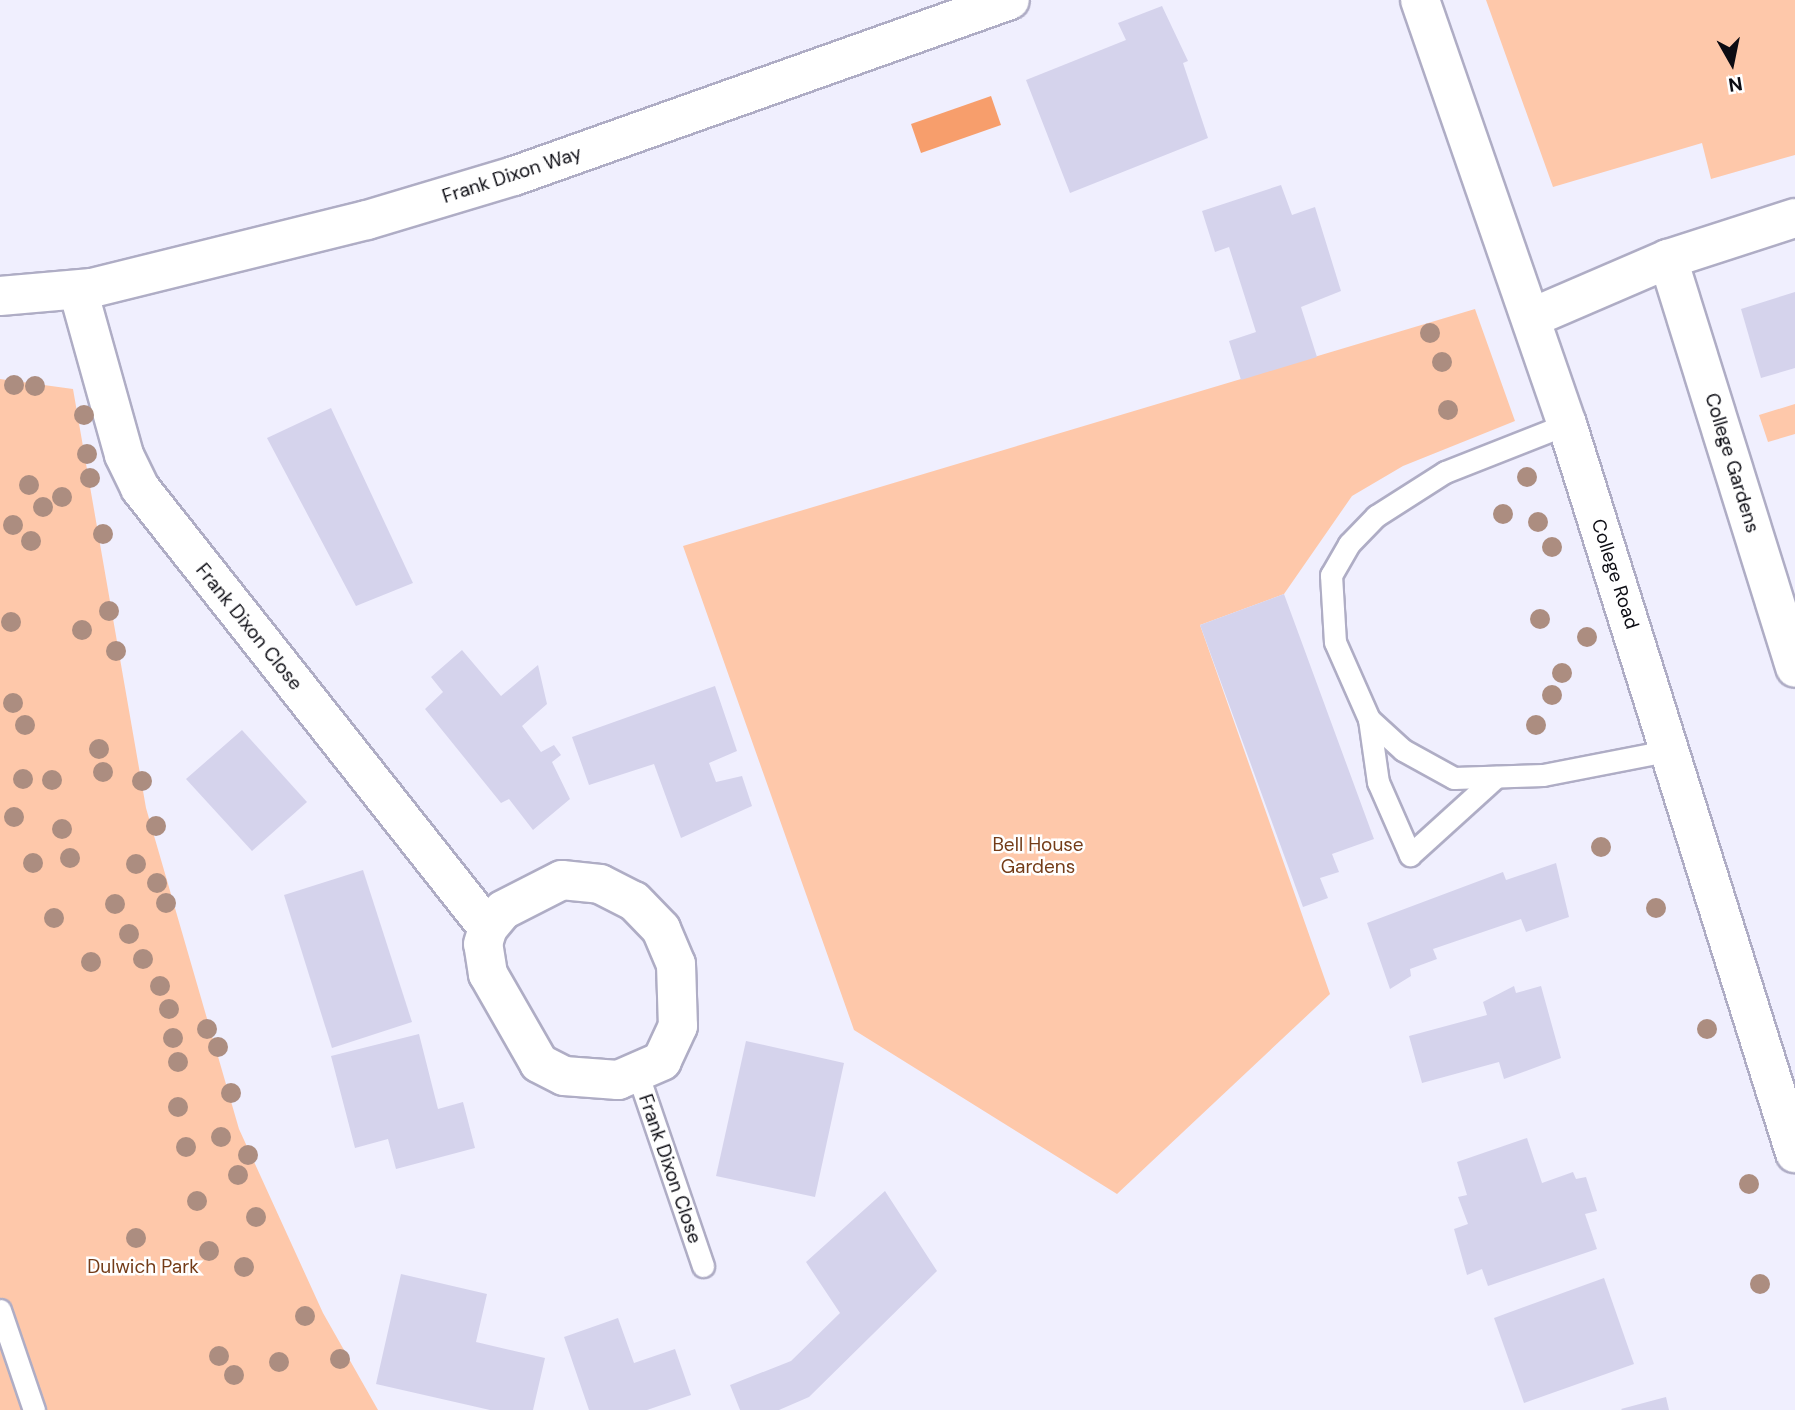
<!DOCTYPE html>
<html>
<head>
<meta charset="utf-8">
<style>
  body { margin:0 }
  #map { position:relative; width:1795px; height:1410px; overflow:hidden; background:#f0effe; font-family:"DM Sans",sans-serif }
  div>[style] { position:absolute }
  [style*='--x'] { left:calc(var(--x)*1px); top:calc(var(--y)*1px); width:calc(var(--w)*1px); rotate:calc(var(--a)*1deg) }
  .green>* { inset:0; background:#fec8aa }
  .water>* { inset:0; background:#f79e6c }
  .building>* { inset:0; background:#d5d3ec }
  .roads { filter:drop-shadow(2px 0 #afadc5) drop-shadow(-2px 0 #afadc5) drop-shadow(0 2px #afadc5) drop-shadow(0 -2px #afadc5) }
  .service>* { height:21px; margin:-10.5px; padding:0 10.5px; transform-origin:10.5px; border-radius:10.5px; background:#fff }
  .minor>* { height:38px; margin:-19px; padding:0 19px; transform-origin:19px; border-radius:19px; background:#fff }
  .tertiary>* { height:38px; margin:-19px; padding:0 19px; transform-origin:19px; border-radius:19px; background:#fff }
  .trees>* { width:20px; height:20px; margin:-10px; border-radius:50%; background:#ac8d80 }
  span { translate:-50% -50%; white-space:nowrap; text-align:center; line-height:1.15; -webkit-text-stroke:5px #fff; paint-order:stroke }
  .street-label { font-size:19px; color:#0c0c13 }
  .park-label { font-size:19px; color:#743c18 }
  .north { position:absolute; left:1697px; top:28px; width:70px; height:70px; -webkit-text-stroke:5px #fff; paint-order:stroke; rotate:171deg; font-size:19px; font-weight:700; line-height:28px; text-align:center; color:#0c0c13 }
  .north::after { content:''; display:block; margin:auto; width:24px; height:32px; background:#0c0c13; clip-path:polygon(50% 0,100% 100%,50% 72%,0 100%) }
</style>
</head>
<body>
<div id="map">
  <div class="green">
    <i style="clip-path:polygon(1486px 0,1795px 0,1795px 155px,1711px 179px,1702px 143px,1553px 187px)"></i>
    <i style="clip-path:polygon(1475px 309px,1515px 421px,1403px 466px,1352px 496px,1284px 594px,1200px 625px,1330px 994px,1117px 1194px,854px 1030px,683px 546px)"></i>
    <i style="clip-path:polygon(0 379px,73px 389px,146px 808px,239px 1129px,323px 1313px,378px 1410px,0 1410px)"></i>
    <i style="clip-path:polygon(1795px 404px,1795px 434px,1768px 442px,1759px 415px)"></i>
  </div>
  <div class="water">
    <i style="clip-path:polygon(991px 96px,1001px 125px,921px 153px,911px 124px)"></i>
  </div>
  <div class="building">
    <i style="clip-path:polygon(1162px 6px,1188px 61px,1183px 63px,1208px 138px,1070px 193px,1026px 80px,1126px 40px,1118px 23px)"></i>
    <i style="clip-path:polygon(1281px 185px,1292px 215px,1315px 207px,1341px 291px,1301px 307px,1317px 357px,1241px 380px,1229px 341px,1256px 332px,1229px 247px,1215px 252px,1202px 211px)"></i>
    <i style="clip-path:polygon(1795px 292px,1795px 368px,1761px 378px,1741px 309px)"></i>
    <i style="clip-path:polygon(331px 408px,413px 583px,356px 606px,267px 438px)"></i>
    <i style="clip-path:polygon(1284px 594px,1374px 839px,1332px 854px,1339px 872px,1320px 878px,1328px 898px,1303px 907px,1200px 625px)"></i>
    <i style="clip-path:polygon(462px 650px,501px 696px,538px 665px,547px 704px,522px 726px,541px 752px,554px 745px,561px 755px,552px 762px,570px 799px,533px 830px,509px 799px,501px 803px,425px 709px,443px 692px,431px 677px)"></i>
    <i style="clip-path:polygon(715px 686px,737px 751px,709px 763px,716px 782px,742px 776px,752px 806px,681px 838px,654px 764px,589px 785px,572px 737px)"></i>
    <i style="clip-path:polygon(242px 730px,307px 802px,252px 851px,186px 779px)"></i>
    <i style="clip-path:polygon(1556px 863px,1569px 917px,1526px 932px,1521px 919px,1433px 949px,1437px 959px,1410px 969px,1411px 976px,1390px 989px,1367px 923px,1503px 872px,1506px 880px)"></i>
    <i style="clip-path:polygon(363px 870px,412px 1022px,332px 1048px,284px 895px)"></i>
    <i style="clip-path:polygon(1514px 986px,1516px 993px,1541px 986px,1561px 1058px,1504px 1079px,1499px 1062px,1422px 1083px,1409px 1036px,1487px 1015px,1483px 1002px)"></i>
    <i style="clip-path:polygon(419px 1034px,438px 1109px,463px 1102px,475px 1148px,396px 1169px,388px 1139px,355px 1148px,331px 1056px)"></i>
    <i style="clip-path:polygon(746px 1041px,844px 1063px,815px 1197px,716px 1176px)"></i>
    <i style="clip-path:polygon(1527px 1138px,1542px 1183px,1573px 1172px,1576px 1179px,1586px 1177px,1597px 1211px,1585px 1214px,1597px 1249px,1488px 1286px,1482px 1269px,1467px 1275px,1454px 1229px,1468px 1224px,1458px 1197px,1467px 1195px,1457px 1162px)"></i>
    <i style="clip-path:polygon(885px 1191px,937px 1271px,809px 1397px,779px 1410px,740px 1410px,730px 1385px,791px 1361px,840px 1313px,806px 1262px)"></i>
    <i style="clip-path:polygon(401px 1274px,487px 1294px,476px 1342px,545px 1358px,533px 1410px,490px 1410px,376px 1384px)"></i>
    <i style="clip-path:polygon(1604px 1278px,1634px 1364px,1524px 1403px,1494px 1318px)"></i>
    <i style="clip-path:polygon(618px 1318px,634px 1363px,675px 1349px,691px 1395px,647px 1410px,589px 1410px,564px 1337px)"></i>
    <i style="clip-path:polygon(1666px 1397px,1669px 1410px,1622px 1410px,1621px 1409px)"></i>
  </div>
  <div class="roads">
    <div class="service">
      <i style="--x:1567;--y:424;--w:131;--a:158.5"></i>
      <i style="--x:1445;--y:472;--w:82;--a:147.5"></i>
      <i style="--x:1376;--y:516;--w:39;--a:134"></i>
      <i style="--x:1349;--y:544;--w:36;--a:120"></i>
      <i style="--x:1331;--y:575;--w:67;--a:86.6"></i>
      <i style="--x:1335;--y:642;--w:84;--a:66.2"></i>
      <i style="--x:1369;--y:719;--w:46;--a:42.4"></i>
      <i style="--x:1403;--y:750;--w:58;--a:28.8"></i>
      <i style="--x:1454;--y:778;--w:89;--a:-1.9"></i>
      <i style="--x:1543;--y:775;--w:131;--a:-11"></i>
      <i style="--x:1369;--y:719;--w:64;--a:81.9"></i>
      <i style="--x:1378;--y:782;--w:80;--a:66.3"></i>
      <i style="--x:1410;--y:855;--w:116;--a:-42.2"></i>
      <i style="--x:637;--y:1072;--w:205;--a:71.2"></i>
      <i style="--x:0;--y:1310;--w:106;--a:71.2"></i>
    </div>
    <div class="minor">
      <i style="--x:1668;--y:259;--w:428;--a:72.7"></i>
      <i style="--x:78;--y:290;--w:171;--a:74.4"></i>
      <i style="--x:124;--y:455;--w:37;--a:64"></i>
      <i style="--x:140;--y:488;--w:561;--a:51.66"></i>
      <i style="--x:0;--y:296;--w:92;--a:-5"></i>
      <i style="--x:92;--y:288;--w:283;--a:-13.9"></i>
      <i style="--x:367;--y:220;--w:153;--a:-16.7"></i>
      <i style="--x:514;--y:176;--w:526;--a:-19.54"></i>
      <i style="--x:1531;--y:318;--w:149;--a:-23.3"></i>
      <i style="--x:1668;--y:259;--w:133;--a:-17.9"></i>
      <i style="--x:562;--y:880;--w:38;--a:6"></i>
      <i style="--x:600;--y:884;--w:38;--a:27"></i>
      <i style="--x:634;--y:901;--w:39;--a:46"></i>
      <i style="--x:661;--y:929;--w:38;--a:67"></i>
      <i style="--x:676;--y:964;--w:62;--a:88.2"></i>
      <i style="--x:678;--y:1026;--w:38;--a:115"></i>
      <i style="--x:662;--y:1061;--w:48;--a:156.6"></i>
      <i style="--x:618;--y:1080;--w:54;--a:-175.8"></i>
      <i style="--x:564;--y:1076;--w:28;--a:-153"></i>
      <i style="--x:539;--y:1063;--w:103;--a:-119.8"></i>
      <i style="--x:488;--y:974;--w:30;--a:-99"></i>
      <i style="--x:483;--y:944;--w:17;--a:-73"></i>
      <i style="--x:488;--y:928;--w:23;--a:-50"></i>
      <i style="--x:503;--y:910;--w:66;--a:-27"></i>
    </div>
    <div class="tertiary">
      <i style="--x:1420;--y:0;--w:449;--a:70.9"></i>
      <i style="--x:1567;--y:424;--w:764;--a:72.63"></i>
    </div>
  </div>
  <div class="trees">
    <i style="left:1430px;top:333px"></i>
    <i style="left:1442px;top:362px"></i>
    <i style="left:14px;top:385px"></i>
    <i style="left:35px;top:386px"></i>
    <i style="left:1448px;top:410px"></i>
    <i style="left:84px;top:415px"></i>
    <i style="left:87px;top:454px"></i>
    <i style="left:1527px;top:477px"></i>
    <i style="left:90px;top:478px"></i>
    <i style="left:29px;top:485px"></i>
    <i style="left:62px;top:497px"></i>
    <i style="left:43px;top:507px"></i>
    <i style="left:1503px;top:514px"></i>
    <i style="left:1538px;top:522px"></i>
    <i style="left:13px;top:525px"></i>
    <i style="left:103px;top:534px"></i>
    <i style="left:31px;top:541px"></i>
    <i style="left:1552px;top:547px"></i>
    <i style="left:109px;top:611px"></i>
    <i style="left:1540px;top:619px"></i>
    <i style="left:11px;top:622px"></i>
    <i style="left:82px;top:630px"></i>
    <i style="left:1587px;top:637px"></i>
    <i style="left:116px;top:651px"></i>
    <i style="left:1562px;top:673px"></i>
    <i style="left:1552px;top:695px"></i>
    <i style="left:13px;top:703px"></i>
    <i style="left:25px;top:725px"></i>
    <i style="left:1536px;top:725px"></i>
    <i style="left:99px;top:749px"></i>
    <i style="left:103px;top:772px"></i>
    <i style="left:23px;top:779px"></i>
    <i style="left:52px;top:780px"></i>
    <i style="left:142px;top:781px"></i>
    <i style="left:14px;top:817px"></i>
    <i style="left:156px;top:826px"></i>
    <i style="left:62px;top:829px"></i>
    <i style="left:1601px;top:847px"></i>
    <i style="left:70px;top:858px"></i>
    <i style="left:33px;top:863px"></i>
    <i style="left:136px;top:864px"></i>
    <i style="left:157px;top:883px"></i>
    <i style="left:166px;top:903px"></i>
    <i style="left:115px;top:904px"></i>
    <i style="left:1656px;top:908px"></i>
    <i style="left:54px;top:918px"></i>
    <i style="left:129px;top:934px"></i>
    <i style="left:143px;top:959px"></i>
    <i style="left:91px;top:962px"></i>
    <i style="left:160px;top:986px"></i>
    <i style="left:169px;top:1009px"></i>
    <i style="left:207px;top:1029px"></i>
    <i style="left:1707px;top:1029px"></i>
    <i style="left:173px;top:1038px"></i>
    <i style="left:218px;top:1047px"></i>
    <i style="left:178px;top:1062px"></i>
    <i style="left:231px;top:1093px"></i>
    <i style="left:178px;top:1107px"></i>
    <i style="left:221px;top:1137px"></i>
    <i style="left:186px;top:1147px"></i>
    <i style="left:248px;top:1155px"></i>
    <i style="left:238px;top:1175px"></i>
    <i style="left:1749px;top:1184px"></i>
    <i style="left:197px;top:1201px"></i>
    <i style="left:256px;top:1217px"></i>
    <i style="left:136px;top:1238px"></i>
    <i style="left:209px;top:1251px"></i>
    <i style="left:244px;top:1267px"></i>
    <i style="left:1760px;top:1284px"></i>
    <i style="left:305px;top:1316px"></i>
    <i style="left:219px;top:1356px"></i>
    <i style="left:340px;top:1359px"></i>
    <i style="left:279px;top:1362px"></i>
    <i style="left:234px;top:1375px"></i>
  </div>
  <div class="street-label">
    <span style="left:512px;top:175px;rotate:-18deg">Frank Dixon Way</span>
    <span style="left:1732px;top:463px;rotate:73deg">College Gardens</span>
    <span style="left:1615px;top:574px;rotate:72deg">College Road</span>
    <span style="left:249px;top:627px;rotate:51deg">Frank Dixon Close</span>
    <span style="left:670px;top:1169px;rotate:71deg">Frank Dixon Close</span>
  </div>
  <div class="park-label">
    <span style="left:1038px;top:856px">Bell House<br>Gardens</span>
    <span style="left:143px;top:1267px">Dulwich Park</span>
  </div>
  <div class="north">N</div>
</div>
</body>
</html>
